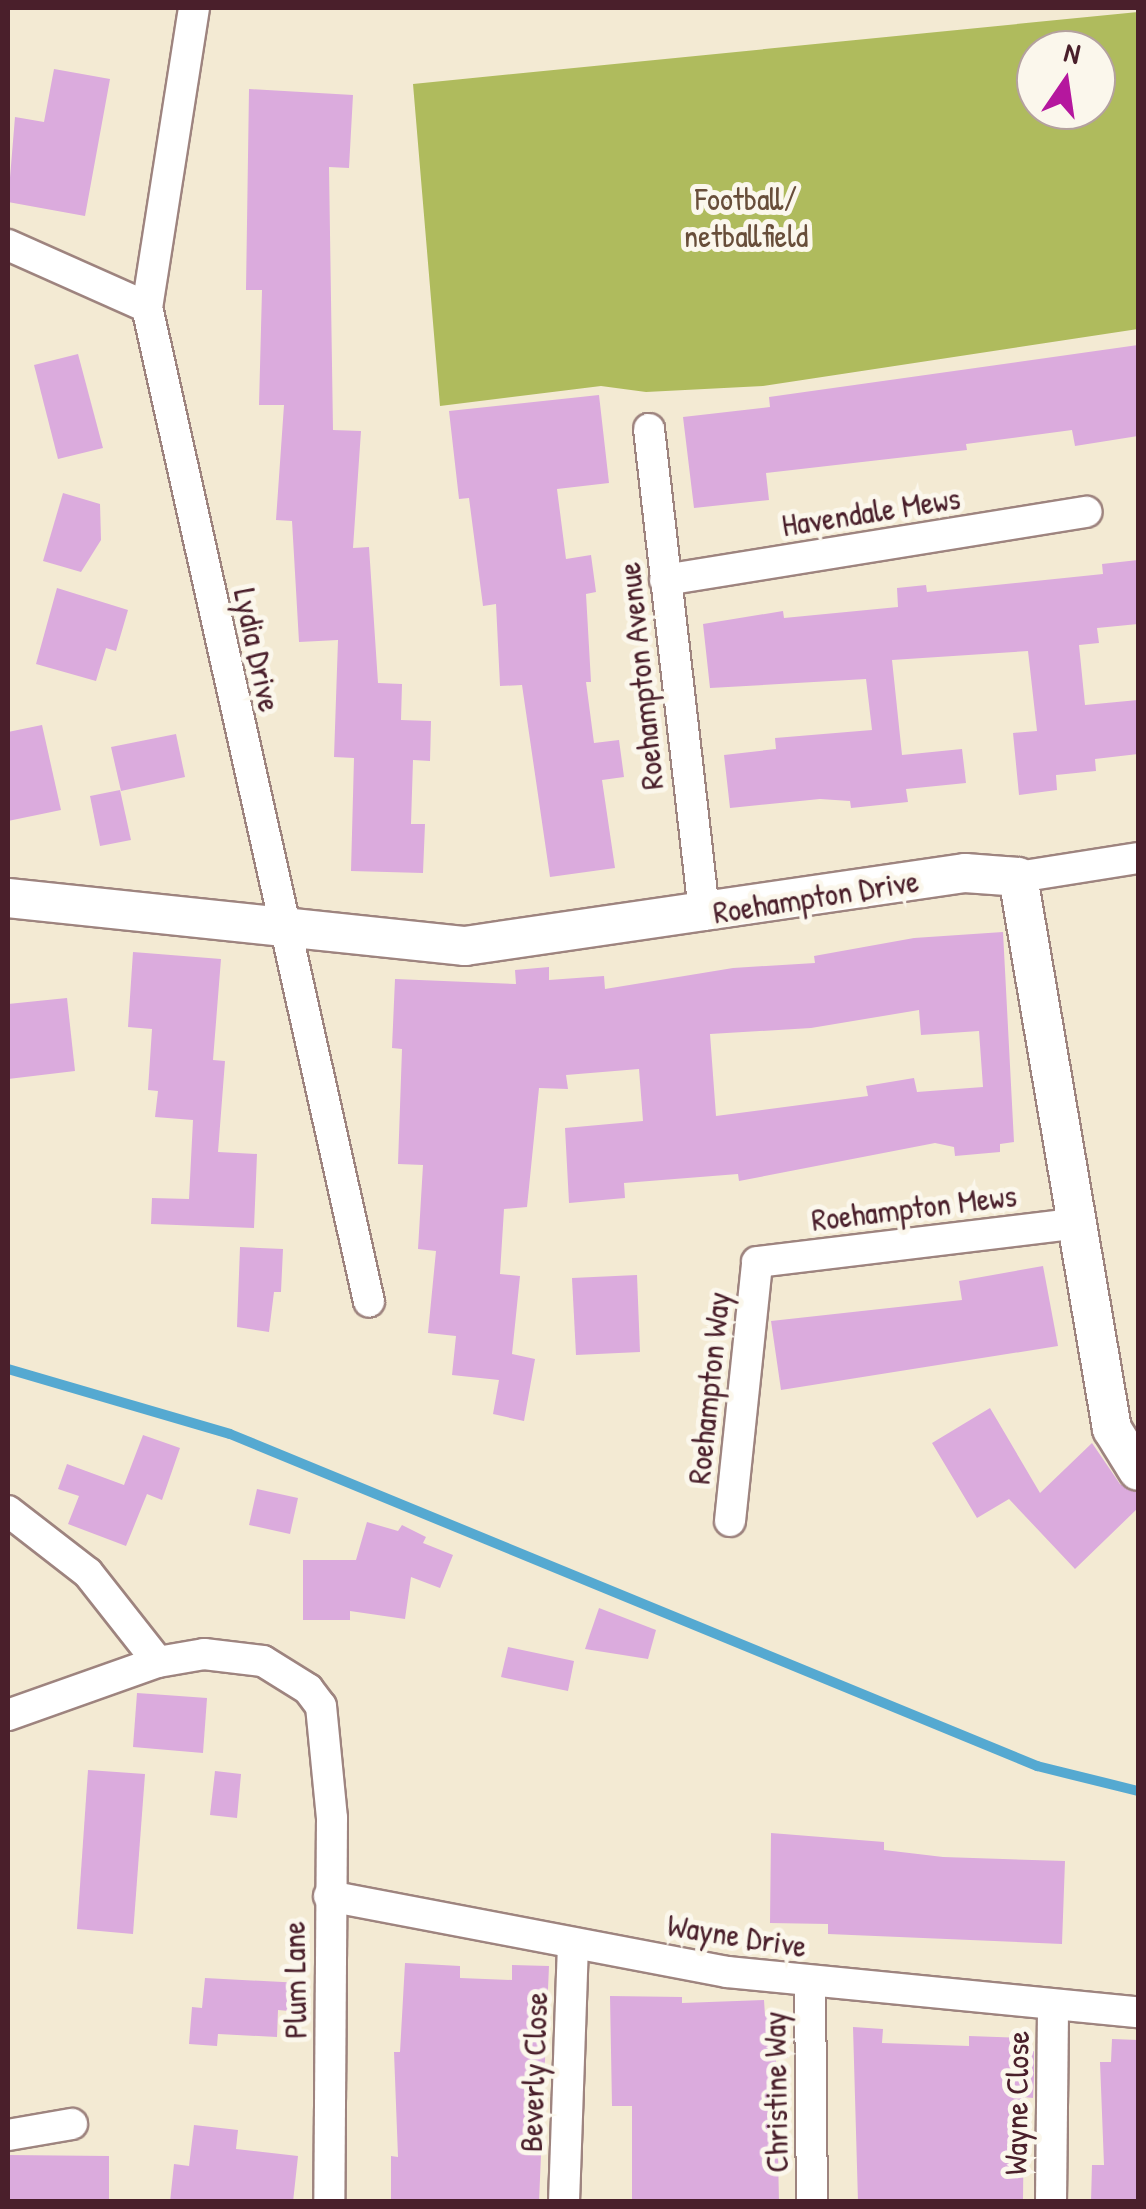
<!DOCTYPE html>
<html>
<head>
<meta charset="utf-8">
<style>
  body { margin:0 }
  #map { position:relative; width:1146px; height:2209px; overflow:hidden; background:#f3ead3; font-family:"Patrick Hand",sans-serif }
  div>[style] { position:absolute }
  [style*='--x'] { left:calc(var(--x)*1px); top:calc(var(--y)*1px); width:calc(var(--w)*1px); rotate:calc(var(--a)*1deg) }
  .green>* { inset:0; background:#afbb5d }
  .stream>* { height:10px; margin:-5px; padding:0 5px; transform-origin:5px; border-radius:5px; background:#55a9d1 }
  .building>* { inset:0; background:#dbabdd }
  .roads { filter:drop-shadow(2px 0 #9e847f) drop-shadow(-2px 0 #9e847f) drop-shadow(0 2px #9e847f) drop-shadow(0 -2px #9e847f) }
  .minor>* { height:30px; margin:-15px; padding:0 15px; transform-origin:15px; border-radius:15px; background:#fff }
  .tertiary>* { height:38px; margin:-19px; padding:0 19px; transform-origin:19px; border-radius:19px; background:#fff }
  span { translate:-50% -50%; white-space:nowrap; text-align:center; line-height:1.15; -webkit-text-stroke:10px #fbf7ec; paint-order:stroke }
  .park-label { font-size:32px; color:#684e3a }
  .street-label { font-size:32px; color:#4a1f2b }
  .frame { position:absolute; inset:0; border:10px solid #4a1f2b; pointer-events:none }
  .north { position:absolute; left:1016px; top:30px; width:100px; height:100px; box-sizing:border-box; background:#fbf7ec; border:2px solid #b4a19f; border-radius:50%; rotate:13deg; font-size:28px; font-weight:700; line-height:40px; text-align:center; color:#4a1f2b }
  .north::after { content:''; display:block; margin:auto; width:35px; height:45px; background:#b5179e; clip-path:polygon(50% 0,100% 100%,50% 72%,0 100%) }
</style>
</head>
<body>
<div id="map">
  <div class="green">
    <i style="clip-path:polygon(evenodd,1138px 12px,1138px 329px,763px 386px,646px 392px,601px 386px,440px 406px,413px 84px,1138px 12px,1036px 50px,1096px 50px,1096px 110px,1036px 110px,1036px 50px)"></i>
  </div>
  <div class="stream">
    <i style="--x:8;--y:1369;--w:231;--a:16.3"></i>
    <i style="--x:230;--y:1434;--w:873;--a:22.36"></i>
    <i style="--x:1037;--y:1766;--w:104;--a:13.9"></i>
  </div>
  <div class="building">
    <i style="clip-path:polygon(54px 69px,110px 79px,85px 216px,8px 202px,15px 117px,44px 122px)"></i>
    <i style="clip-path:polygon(249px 89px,353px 95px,349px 168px,329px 167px,333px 430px,361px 431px,353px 548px,369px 547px,378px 683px,402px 684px,401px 720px,431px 721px,430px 761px,413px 760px,411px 824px,425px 824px,423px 873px,351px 871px,354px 758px,334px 757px,338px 640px,299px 642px,292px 521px,276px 520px,284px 405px,259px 405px,262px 290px,246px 290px)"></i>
    <i style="clip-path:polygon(1138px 345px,1138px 436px,1075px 446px,1072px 430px,966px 444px,967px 450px,766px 473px,769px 500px,694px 508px,683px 417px,770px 407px,769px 397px)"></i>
    <i style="clip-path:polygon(78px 354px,103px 448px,58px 459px,34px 365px)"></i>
    <i style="clip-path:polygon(599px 395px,609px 483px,557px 489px,566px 559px,591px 555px,596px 592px,586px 594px,591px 682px,586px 682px,594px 743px,619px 740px,624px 777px,602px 780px,615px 868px,550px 877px,522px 685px,500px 686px,496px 604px,483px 606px,469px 498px,459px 499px,449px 411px)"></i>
    <i style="clip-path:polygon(63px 493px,100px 504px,101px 540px,81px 572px,43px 561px)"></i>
    <i style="clip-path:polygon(1138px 560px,1138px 624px,1097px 628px,1099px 643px,1079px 645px,1085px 705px,1138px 700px,1138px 754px,1095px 759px,1096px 771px,1056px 775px,1057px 790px,1019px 795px,1013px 733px,1037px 731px,1028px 651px,892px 660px,902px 755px,962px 749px,966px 783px,906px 789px,908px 802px,851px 808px,850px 801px,820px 799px,730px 808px,724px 755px,776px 749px,775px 738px,872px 730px,866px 679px,710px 688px,703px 624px,783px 611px,784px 618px,898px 607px,897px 588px,926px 585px,927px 592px,1103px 574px,1102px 564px)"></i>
    <i style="clip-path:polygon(57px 588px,128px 610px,116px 651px,106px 648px,96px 681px,36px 664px)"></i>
    <i style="clip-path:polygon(42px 725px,61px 810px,8px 821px,8px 732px)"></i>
    <i style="clip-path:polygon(176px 734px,185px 777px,121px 791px,111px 747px)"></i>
    <i style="clip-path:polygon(120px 790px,131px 840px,100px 846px,90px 796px)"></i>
    <i style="clip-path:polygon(evenodd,1003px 932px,1014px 1142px,1000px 1144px,1000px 1152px,955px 1156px,954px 1147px,935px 1143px,739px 1181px,738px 1174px,624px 1183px,625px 1198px,569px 1203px,565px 1128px,643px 1121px,639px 1069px,566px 1075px,568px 1089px,539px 1088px,527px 1207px,504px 1209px,500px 1274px,520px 1276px,512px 1354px,535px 1359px,524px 1421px,493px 1414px,499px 1380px,452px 1375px,456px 1336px,428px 1333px,436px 1251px,418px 1249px,423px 1165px,398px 1164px,402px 1049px,392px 1048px,395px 979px,516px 984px,515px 970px,549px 967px,549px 980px,604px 976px,605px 989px,733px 968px,815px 963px,814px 956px,914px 938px,1003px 932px,919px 1010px,921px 1035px,979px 1031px,983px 1087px,917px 1092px,914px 1078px,866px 1086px,868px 1096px,716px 1116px,710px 1034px,811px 1028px,919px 1010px)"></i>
    <i style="clip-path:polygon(133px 952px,221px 959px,213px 1060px,225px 1061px,218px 1152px,257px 1154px,254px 1228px,151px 1224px,152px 1198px,189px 1199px,193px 1120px,155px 1117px,158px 1091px,148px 1090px,152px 1029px,128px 1027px)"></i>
    <i style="clip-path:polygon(67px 998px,75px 1071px,8px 1079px,8px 1004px)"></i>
    <i style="clip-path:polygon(240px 1247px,283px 1249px,281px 1292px,274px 1292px,269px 1332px,237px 1327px)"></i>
    <i style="clip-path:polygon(1043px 1266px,1058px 1346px,781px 1390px,771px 1321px,962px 1300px,959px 1281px)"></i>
    <i style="clip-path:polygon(637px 1275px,640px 1352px,576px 1355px,572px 1278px)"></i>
    <i style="clip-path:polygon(990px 1408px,1040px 1493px,1092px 1443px,1120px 1484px,1138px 1493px,1138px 1508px,1075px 1569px,1009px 1499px,977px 1518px,932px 1443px)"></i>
    <i style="clip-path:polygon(143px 1435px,180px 1448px,162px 1500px,147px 1494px,126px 1546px,68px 1524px,79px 1496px,58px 1489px,67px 1464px,124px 1485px)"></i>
    <i style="clip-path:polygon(257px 1489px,298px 1498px,290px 1534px,249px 1525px)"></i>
    <i style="clip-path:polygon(367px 1522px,398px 1531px,402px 1525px,426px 1537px,423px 1543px,453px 1555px,440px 1588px,411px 1577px,405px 1619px,350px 1611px,350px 1620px,303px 1620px,303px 1560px,356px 1560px)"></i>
    <i style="clip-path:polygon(599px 1608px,656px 1630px,648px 1659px,585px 1649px)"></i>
    <i style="clip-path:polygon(508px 1647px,574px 1661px,568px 1691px,501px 1677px)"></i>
    <i style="clip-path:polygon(137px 1693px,207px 1698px,203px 1753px,133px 1747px)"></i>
    <i style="clip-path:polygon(88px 1770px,145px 1774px,133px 1934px,77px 1929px)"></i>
    <i style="clip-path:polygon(215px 1771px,241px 1774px,237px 1818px,210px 1815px)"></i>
    <i style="clip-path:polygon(771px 1833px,884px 1842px,884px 1850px,943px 1857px,1065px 1861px,1062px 1944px,828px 1934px,828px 1924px,770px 1923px)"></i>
    <i style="clip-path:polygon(405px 1963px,460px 1966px,460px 1978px,512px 1980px,512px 1965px,549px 1966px,539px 2202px,391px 2202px,391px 2156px,398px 2157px,394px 2052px,400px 2052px)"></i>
    <i style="clip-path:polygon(205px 1978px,302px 1983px,301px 2012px,278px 2010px,277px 2037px,218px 2034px,217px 2046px,189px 2044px,192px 2007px,202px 2008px)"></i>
    <i style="clip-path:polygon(610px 1996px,682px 1997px,682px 2003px,764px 2000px,765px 2016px,786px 2016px,788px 2058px,776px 2059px,779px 2202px,632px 2202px,632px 2106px,612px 2106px)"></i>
    <i style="clip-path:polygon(853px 2027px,883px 2029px,882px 2043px,969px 2046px,969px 2036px,1025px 2038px,1025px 2051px,1034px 2051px,1034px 2078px,1033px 2098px,1024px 2097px,1023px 2202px,858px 2202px)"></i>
    <i style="clip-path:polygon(1112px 2039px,1138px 2040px,1138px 2202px,1091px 2202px,1092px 2165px,1104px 2165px,1100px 2062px,1111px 2062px)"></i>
    <i style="clip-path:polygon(194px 2125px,238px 2130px,236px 2149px,298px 2156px,293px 2202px,170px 2202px,174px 2164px,189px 2166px)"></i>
    <i style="clip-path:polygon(8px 2155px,109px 2156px,109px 2202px,8px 2202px)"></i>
  </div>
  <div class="roads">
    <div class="minor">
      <i style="--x:194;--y:8;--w:303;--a:98.9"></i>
      <i style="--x:147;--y:307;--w:1019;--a:77.42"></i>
      <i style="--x:8;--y:245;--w:152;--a:24"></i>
      <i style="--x:649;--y:429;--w:489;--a:83.5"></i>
      <i style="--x:665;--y:580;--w:427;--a:-9.2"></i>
      <i style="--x:1018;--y:877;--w:121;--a:-9"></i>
      <i style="--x:8;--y:1511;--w:101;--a:37.8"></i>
      <i style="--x:88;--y:1573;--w:113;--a:51.8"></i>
      <i style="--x:730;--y:1521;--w:260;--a:-84"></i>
      <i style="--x:757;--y:1262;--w:324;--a:-6.9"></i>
      <i style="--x:8;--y:1715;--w:159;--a:-19.5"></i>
      <i style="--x:158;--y:1662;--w:47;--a:-9.9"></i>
      <i style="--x:204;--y:1654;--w:59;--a:6.8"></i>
      <i style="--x:263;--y:1661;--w:53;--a:31.9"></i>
      <i style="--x:308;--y:1689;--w:21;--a:53"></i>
      <i style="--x:321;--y:1706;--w:113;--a:84.4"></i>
      <i style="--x:332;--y:1818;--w:384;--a:90.4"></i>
      <i style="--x:329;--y:1896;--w:405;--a:10.8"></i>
      <i style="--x:727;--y:1972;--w:413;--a:5.6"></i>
      <i style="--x:810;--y:1983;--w:219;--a:89.5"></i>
      <i style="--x:8;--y:2135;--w:65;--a:-9.8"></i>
      <i style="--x:564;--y:2202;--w:258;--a:-88"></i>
      <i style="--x:1051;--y:2202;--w:196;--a:-89.4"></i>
    </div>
    <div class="tertiary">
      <i style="--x:8;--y:898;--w:460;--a:6"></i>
      <i style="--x:465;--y:946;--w:505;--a:-8.31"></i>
      <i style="--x:965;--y:873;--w:53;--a:4.3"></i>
      <i style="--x:1018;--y:877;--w:560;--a:80.34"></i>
      <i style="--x:1112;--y:1429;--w:49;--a:58.2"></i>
    </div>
  </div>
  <div class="park-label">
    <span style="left:746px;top:218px">Football/<br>netballfield</span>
  </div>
  <div class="street-label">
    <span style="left:871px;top:512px;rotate:-9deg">Havendale Mews</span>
    <span style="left:257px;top:650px;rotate:78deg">Lydia Drive</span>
    <span style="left:641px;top:676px;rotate:-96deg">Roehampton Avenue</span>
    <span style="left:816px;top:897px;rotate:-9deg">Roehampton Drive</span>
    <span style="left:914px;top:1208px;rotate:-7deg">Roehampton Mews</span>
    <span style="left:709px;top:1388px;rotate:-84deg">Roehampton Way</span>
    <span style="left:737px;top:1936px;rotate:9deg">Wayne Drive</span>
    <span style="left:295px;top:1980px;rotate:-91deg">Plum Lane</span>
    <span style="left:534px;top:2072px;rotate:-88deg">Beverly Close</span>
    <span style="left:776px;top:2092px;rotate:-91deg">Christine Way</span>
    <span style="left:1017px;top:2103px;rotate:-89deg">Wayne Close</span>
  </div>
  <div class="frame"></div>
  <div class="north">N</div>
</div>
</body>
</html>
